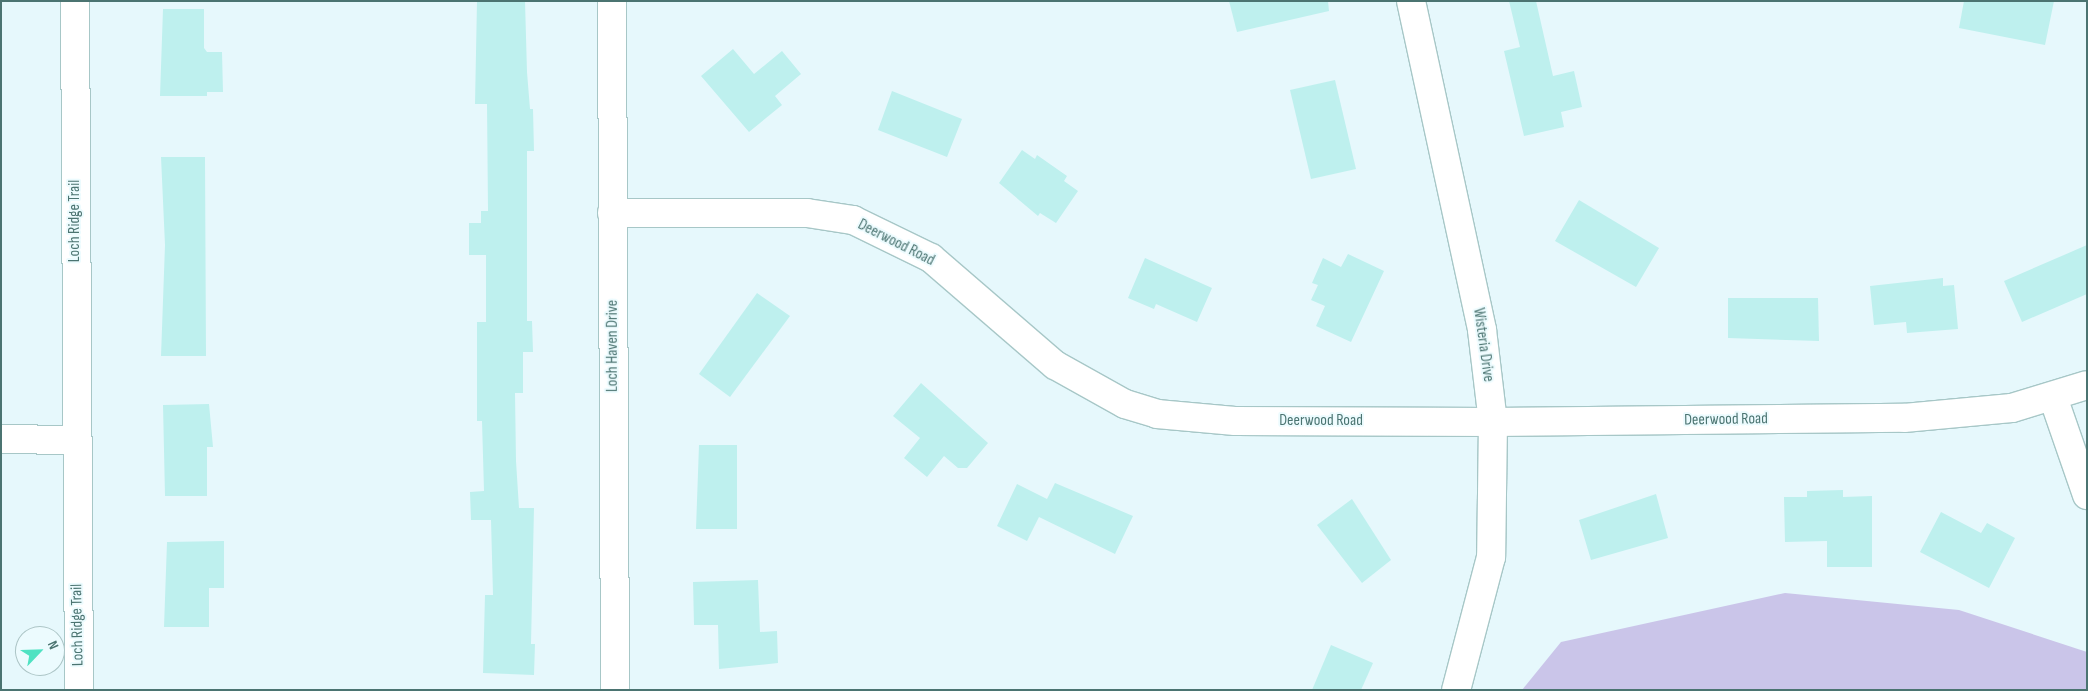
<!DOCTYPE html>
<html>
<head>
<meta charset="utf-8">
<style>
  body { margin:0 }
  #map { position:relative; width:2088px; height:691px; overflow:hidden; background:#e6f8fc; font-family:"Sofia Sans Condensed",sans-serif }
  div>[style] { position:absolute }
  [style*='--x'] { left:calc(var(--x)*1px); top:calc(var(--y)*1px); width:calc(var(--w)*1px); rotate:calc(var(--a)*1deg) }
  .green>* { inset:0; background:#cac5e9 }
  .building>* { inset:0; background:#bef0ee }
  .roads { filter:drop-shadow(1px 0 #a7c7c7) drop-shadow(-1px 0 #a7c7c7) drop-shadow(0 1px #a7c7c7) drop-shadow(0 -1px #a7c7c7) }
  .minor>* { height:28px; margin:-14px; padding:0 14px; transform-origin:14px; border-radius:14px; background:#fff }
  span { translate:-50% -50%; white-space:nowrap; text-align:center; line-height:1.15; -webkit-text-stroke:4px #ecfbfe; paint-order:stroke }
  .street-label { font-size:16px; color:#4b7471 }
  .frame { position:absolute; inset:0; border:2px solid #4b7471; pointer-events:none }
  .north { position:absolute; left:15px; top:626px; width:50px; height:50px; box-sizing:border-box; background:#ecfbfe; border:1px solid #acc5c6; border-radius:50%; rotate:66deg; font-size:14px; font-weight:700; line-height:20px; text-align:center; color:#4b7471 }
  .north::after { content:''; display:block; margin:auto; width:18px; height:22px; background:#4fe2c2; clip-path:polygon(50% 0,100% 100%,50% 72%,0 100%) }
</style>
</head>
<body>
<div id="map">
  <div class="green">
    <i style="clip-path:polygon(1785px 593px,1959px 610px,2087px 652px,2087px 690px,1522px 690px,1561px 642px)"></i>
  </div>
  <div class="building">
    <i style="clip-path:polygon(477px 1px,525px 1px,527px 72px,530px 109px,533px 109px,534px 151px,527px 151px,527px 321px,532px 321px,533px 352px,523px 352px,523px 393px,515px 393px,516px 461px,519px 508px,534px 508px,531px 644px,535px 644px,534px 675px,483px 673px,485px 595px,493px 595px,491px 520px,471px 520px,470px 492px,484px 491px,482px 421px,477px 421px,477px 322px,486px 322px,486px 255px,469px 255px,469px 223px,481px 223px,481px 211px,488px 211px,487px 104px,475px 104px)"></i>
    <i style="clip-path:polygon(1229px 1px,1328px 1px,1329px 11px,1237px 32px)"></i>
    <i style="clip-path:polygon(1509px 1px,1536px 1px,1553px 76px,1574px 71px,1582px 107px,1561px 112px,1564px 127px,1524px 136px,1504px 51px,1520px 47px)"></i>
    <i style="clip-path:polygon(1964px 1px,2054px 1px,2045px 45px,1959px 28px)"></i>
    <i style="clip-path:polygon(163px 9px,204px 9px,204px 48px,207px 52px,222px 52px,223px 92px,207px 92px,207px 96px,160px 96px)"></i>
    <i style="clip-path:polygon(733px 49px,754px 74px,782px 51px,801px 74px,775px 96px,782px 105px,749px 132px,701px 76px)"></i>
    <i style="clip-path:polygon(1335px 80px,1356px 169px,1311px 179px,1290px 90px)"></i>
    <i style="clip-path:polygon(892px 91px,962px 119px,947px 157px,878px 130px)"></i>
    <i style="clip-path:polygon(1022px 150px,1035px 159px,1037px 155px,1067px 176px,1064px 181px,1078px 191px,1056px 223px,1040px 213px,1038px 216px,999px 183px)"></i>
    <i style="clip-path:polygon(161px 157px,205px 157px,206px 356px,161px 356px,165px 245px)"></i>
    <i style="clip-path:polygon(1579px 200px,1659px 248px,1636px 287px,1555px 241px)"></i>
    <i style="clip-path:polygon(2087px 245px,2087px 294px,2022px 322px,2004px 281px)"></i>
    <i style="clip-path:polygon(1348px 254px,1384px 271px,1351px 342px,1316px 326px,1325px 306px,1311px 300px,1318px 285px,1312px 283px,1323px 258px,1341px 267px)"></i>
    <i style="clip-path:polygon(1145px 258px,1212px 288px,1197px 322px,1156px 304px,1154px 309px,1128px 298px)"></i>
    <i style="clip-path:polygon(1943px 278px,1943px 286px,1954px 285px,1958px 329px,1907px 333px,1906px 322px,1874px 325px,1870px 286px)"></i>
    <i style="clip-path:polygon(757px 293px,790px 316px,730px 397px,699px 374px)"></i>
    <i style="clip-path:polygon(1728px 298px,1818px 298px,1819px 341px,1728px 338px)"></i>
    <i style="clip-path:polygon(921px 383px,988px 443px,967px 468px,958px 468px,944px 456px,927px 477px,904px 458px,920px 438px,893px 416px)"></i>
    <i style="clip-path:polygon(209px 404px,213px 447px,207px 447px,207px 496px,165px 496px,163px 405px)"></i>
    <i style="clip-path:polygon(699px 445px,737px 445px,737px 529px,696px 529px)"></i>
    <i style="clip-path:polygon(1055px 483px,1133px 516px,1115px 554px,1039px 517px,1027px 541px,997px 526px,1017px 484px,1047px 499px)"></i>
    <i style="clip-path:polygon(1843px 490px,1843px 497px,1872px 496px,1872px 567px,1827px 567px,1827px 541px,1785px 542px,1784px 497px,1807px 497px,1807px 491px)"></i>
    <i style="clip-path:polygon(1656px 494px,1668px 538px,1591px 560px,1579px 520px)"></i>
    <i style="clip-path:polygon(1352px 499px,1391px 560px,1362px 583px,1317px 525px)"></i>
    <i style="clip-path:polygon(1941px 512px,1981px 533px,1987px 523px,2015px 538px,1989px 588px,1920px 552px)"></i>
    <i style="clip-path:polygon(224px 541px,224px 588px,209px 588px,209px 627px,164px 627px,167px 542px)"></i>
    <i style="clip-path:polygon(758px 580px,760px 632px,777px 631px,778px 663px,719px 669px,718px 625px,694px 625px,693px 582px)"></i>
    <i style="clip-path:polygon(1331px 645px,1373px 663px,1361px 690px,1312px 690px)"></i>
  </div>
  <div class="roads">
    <div class="minor">
      <i style="--x:75;--y:1;--w:689;--a:89.67"></i>
      <i style="--x:612;--y:1;--w:689;--a:89.75"></i>
      <i style="--x:1411;--y:1;--w:337;--a:77.8"></i>
      <i style="--x:1482;--y:330;--w:93;--a:83.2"></i>
      <i style="--x:1493;--y:422;--w:135;--a:90.8"></i>
      <i style="--x:1491;--y:557;--w:138;--a:104.7"></i>
      <i style="--x:612;--y:213;--w:195;--a:0"></i>
      <i style="--x:807;--y:213;--w:47;--a:8.7"></i>
      <i style="--x:853;--y:220;--w:87;--a:26"></i>
      <i style="--x:931;--y:258;--w:164;--a:40.8"></i>
      <i style="--x:1055;--y:365;--w:80;--a:29.1"></i>
      <i style="--x:1125;--y:404;--w:34;--a:17"></i>
      <i style="--x:1157;--y:414;--w:78;--a:5.1"></i>
      <i style="--x:1235;--y:421;--w:258;--a:0.2"></i>
      <i style="--x:1493;--y:422;--w:411;--a:-0.6"></i>
      <i style="--x:1904;--y:418;--w:108;--a:-5.3"></i>
      <i style="--x:2012;--y:408;--w:78;--a:-17"></i>
      <i style="--x:2053;--y:397;--w:104;--a:70.9"></i>
      <i style="--x:1;--y:439;--w:75;--a:0.8"></i>
    </div>
  </div>
  <div class="street-label">
    <span style="left:75px;top:221px;rotate:-90deg">Loch Ridge Trail</span>
    <span style="left:896px;top:243px;rotate:27deg">Deerwood Road</span>
    <span style="left:1483px;top:345px;rotate:82deg">Wisteria Drive</span>
    <span style="left:613px;top:346px;rotate:-90deg">Loch Haven Drive</span>
    <span style="left:1726px;top:420px;rotate:-1deg">Deerwood Road</span>
    <span style="left:1321px;top:421px">Deerwood Road</span>
    <span style="left:78px;top:625px;rotate:-91deg">Loch Ridge Trail</span>
  </div>
  <div class="frame"></div>
  <div class="north">N</div>
</div>
</body>
</html>
